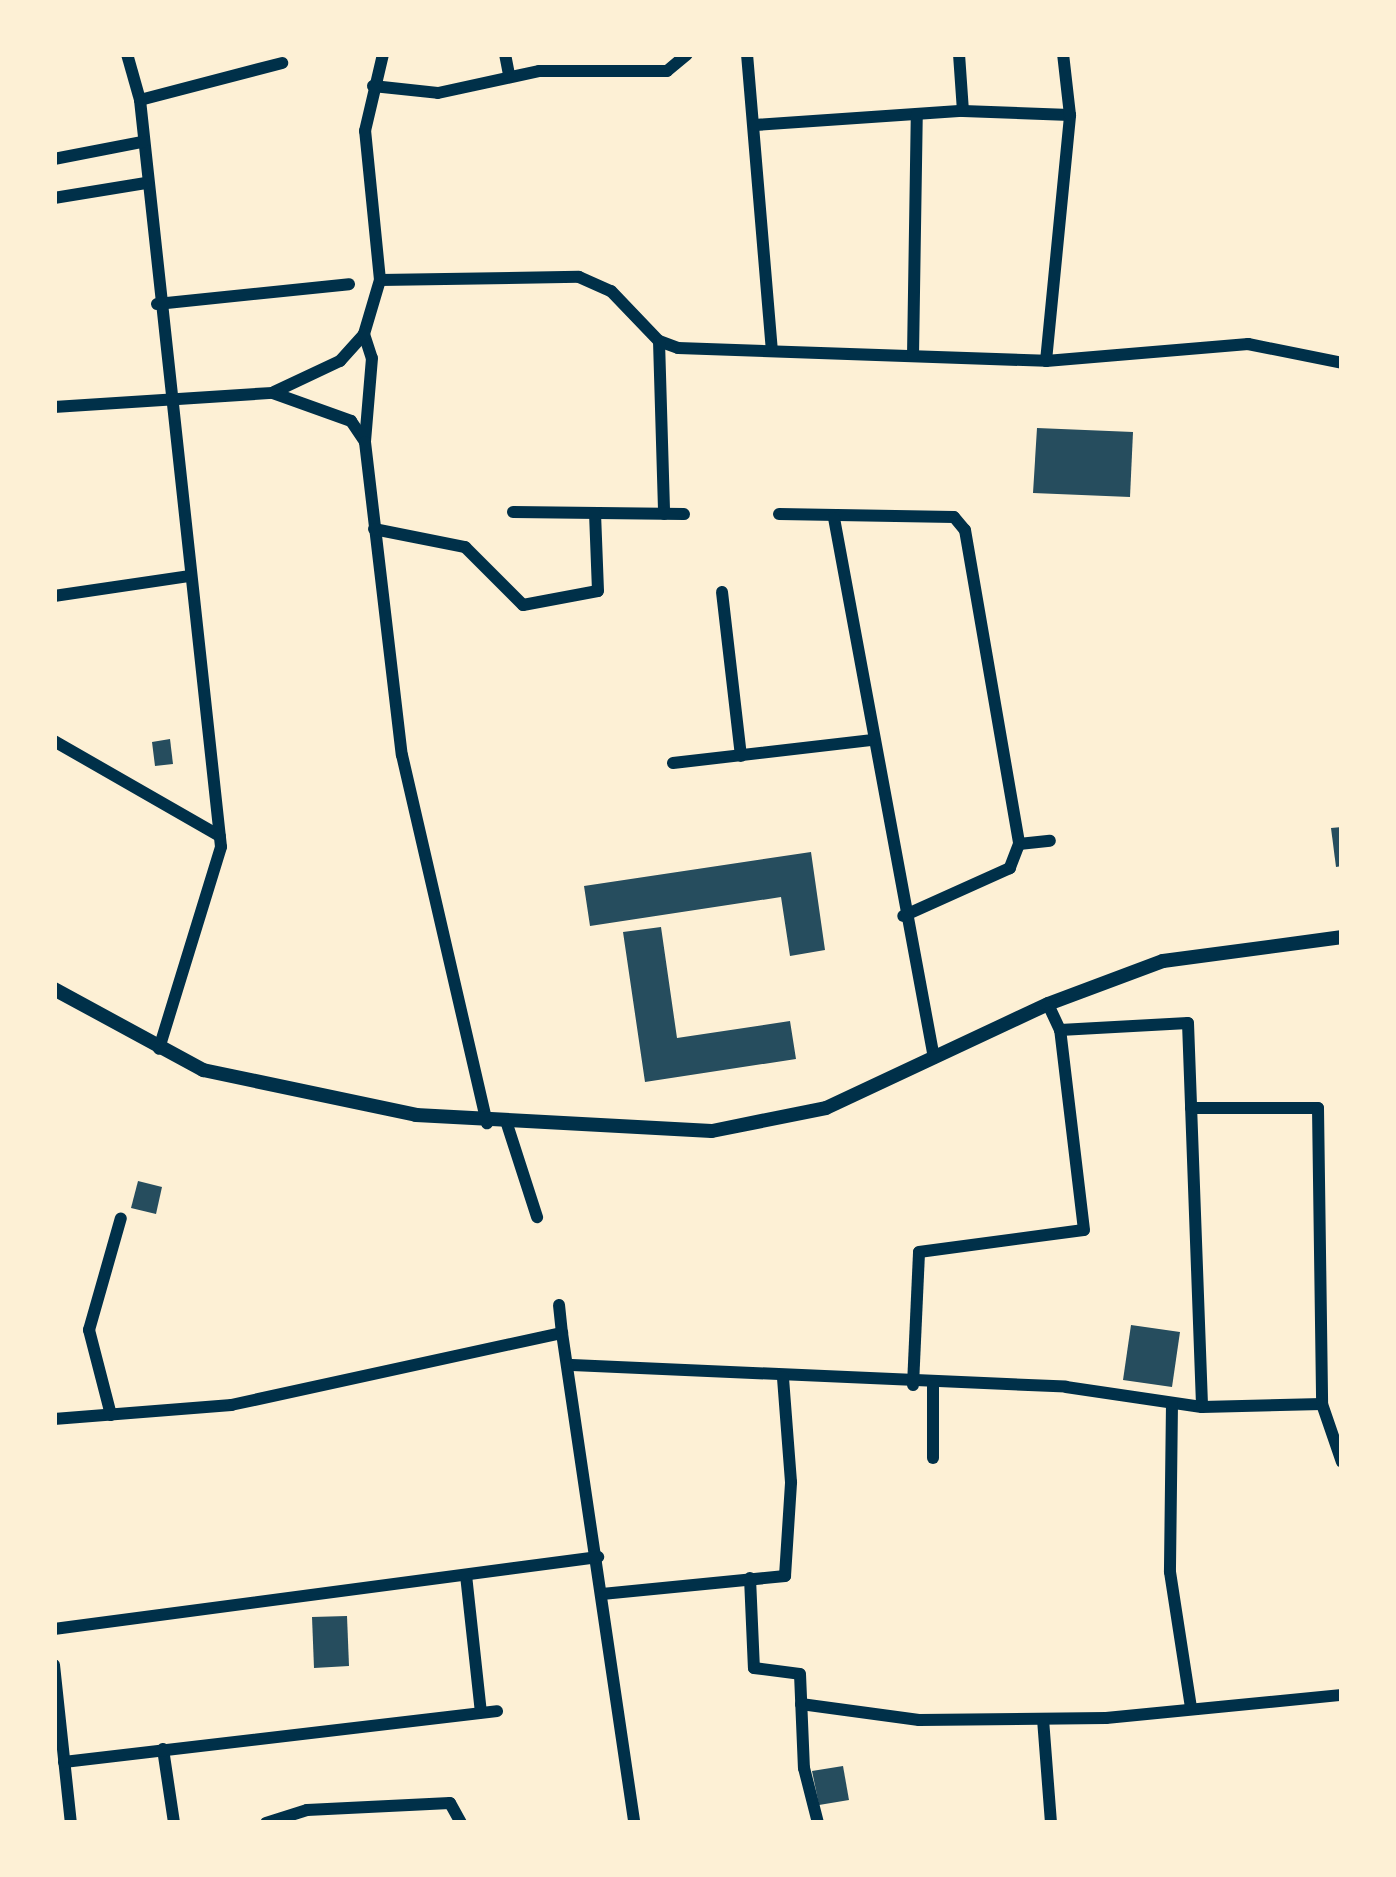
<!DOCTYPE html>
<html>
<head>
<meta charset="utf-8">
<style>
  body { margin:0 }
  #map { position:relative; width:1396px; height:1877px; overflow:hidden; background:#fdf0d5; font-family:Quicksand,sans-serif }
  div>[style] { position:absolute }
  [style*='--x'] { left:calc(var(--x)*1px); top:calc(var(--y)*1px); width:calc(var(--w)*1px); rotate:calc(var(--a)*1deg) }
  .building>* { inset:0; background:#264d5e }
  .minor>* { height:12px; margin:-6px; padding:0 6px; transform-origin:6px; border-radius:6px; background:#003049 }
  .tertiary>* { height:14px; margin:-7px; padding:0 7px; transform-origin:7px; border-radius:7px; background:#003049 }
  span { translate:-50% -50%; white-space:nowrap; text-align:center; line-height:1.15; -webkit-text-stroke:9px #fdf0d5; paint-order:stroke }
  .frame { position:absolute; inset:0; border:57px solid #fdf0d5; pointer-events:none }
</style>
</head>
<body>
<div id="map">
  <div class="building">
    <i style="clip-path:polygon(1037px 428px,1133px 432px,1130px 497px,1033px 493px)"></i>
    <i style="clip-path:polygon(170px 739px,173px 764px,155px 766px,152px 742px)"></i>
    <i style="clip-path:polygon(1342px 827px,1342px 866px,1336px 867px,1331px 828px)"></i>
    <i style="clip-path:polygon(811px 852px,825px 950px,790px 956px,781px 897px,590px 926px,584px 886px)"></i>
    <i style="clip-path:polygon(661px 927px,677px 1038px,790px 1021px,796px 1059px,645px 1082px,623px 932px)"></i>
    <i style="clip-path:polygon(138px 1181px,162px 1187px,156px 1214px,131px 1208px)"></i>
    <i style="clip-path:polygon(1131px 1325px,1180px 1332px,1172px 1387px,1123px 1380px)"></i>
    <i style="clip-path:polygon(347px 1616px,349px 1666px,314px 1668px,312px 1617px)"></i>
    <i style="clip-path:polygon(843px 1766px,849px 1800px,819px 1805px,812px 1771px)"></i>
  </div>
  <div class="minor">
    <i style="--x:127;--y:54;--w:48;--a:74.2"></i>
    <i style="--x:140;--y:100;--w:751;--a:83.81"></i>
    <i style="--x:221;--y:847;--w:211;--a:107.1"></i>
    <i style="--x:505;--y:54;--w:21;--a:79"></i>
    <i style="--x:747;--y:54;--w:298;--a:85.2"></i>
    <i style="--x:959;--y:54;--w:57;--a:86"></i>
    <i style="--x:373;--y:86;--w:65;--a:6.1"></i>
    <i style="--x:438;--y:93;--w:103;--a:-12.3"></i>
    <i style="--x:539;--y:71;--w:128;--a:0"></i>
    <i style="--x:667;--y:71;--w:26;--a:-40"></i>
    <i style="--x:140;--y:100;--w:147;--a:-14.6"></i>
    <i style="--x:755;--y:125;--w:208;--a:-3.9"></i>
    <i style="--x:963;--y:111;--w:107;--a:2.1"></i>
    <i style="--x:54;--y:159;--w:90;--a:-10.9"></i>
    <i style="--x:54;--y:198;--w:93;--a:-9.3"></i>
    <i style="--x:380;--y:280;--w:199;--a:-0.9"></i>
    <i style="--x:579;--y:277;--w:35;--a:24"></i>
    <i style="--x:611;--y:291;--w:69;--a:46.2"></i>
    <i style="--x:659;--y:341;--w:20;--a:20"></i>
    <i style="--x:678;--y:348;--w:368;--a:2"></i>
    <i style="--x:1046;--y:361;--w:203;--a:-4.8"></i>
    <i style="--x:1248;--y:344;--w:96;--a:11.4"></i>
    <i style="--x:157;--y:304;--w:193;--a:-5.9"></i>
    <i style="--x:364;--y:334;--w:25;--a:72"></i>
    <i style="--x:372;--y:358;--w:84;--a:94.8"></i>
    <i style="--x:659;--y:341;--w:173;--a:88.3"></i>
    <i style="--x:913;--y:356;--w:242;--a:-89.1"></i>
    <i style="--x:1046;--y:361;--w:247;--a:-84.4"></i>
    <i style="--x:1070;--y:115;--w:61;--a:-96.5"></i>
    <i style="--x:274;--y:392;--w:73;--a:-25.2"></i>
    <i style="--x:340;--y:361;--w:36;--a:-48"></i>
    <i style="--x:364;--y:334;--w:56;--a:-73.5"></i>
    <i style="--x:380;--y:280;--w:150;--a:-95.7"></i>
    <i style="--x:365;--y:131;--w:79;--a:-76.8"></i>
    <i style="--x:54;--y:407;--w:219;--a:-3.7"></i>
    <i style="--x:273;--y:393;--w:83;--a:19.7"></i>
    <i style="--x:351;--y:421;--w:25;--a:56"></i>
    <i style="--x:365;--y:442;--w:315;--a:83.3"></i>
    <i style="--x:402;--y:755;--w:378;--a:77"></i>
    <i style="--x:513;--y:512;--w:171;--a:0.7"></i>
    <i style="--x:779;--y:514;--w:175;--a:1"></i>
    <i style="--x:954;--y:517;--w:17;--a:50"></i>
    <i style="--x:965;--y:530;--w:319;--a:80.2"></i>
    <i style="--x:1019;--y:844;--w:26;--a:111"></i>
    <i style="--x:1010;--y:868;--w:117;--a:155.8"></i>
    <i style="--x:834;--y:518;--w:549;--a:79.51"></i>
    <i style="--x:374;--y:529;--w:93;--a:11.2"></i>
    <i style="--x:465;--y:547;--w:82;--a:45"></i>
    <i style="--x:523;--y:605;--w:76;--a:-10.6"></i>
    <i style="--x:598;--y:591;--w:77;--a:-92.2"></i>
    <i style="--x:722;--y:592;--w:165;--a:83.4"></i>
    <i style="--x:54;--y:596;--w:136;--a:-8.4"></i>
    <i style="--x:54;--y:741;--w:191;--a:29.8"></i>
    <i style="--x:673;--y:763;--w:199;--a:-6.6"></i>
    <i style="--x:1019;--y:844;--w:31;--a:-6"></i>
    <i style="--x:1060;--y:1030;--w:128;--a:-3.1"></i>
    <i style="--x:1188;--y:1023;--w:384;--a:87.9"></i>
    <i style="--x:1191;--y:1108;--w:127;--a:0"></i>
    <i style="--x:1318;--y:1108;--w:296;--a:89.2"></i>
    <i style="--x:507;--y:1124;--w:98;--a:72.1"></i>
    <i style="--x:559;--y:1305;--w:28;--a:84"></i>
    <i style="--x:572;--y:1365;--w:494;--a:2.5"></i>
    <i style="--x:1066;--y:1387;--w:137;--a:8.4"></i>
    <i style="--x:1202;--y:1407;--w:120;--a:-1.4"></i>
    <i style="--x:913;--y:1385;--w:133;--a:-87.4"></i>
    <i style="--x:919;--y:1252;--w:166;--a:-7.6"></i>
    <i style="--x:1084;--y:1230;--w:201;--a:-96.8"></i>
    <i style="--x:1060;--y:1030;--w:29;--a:-115"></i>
    <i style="--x:1172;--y:1403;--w:169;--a:90.7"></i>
    <i style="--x:1170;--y:1572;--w:137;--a:81.2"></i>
    <i style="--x:1322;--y:1404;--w:61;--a:71"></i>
    <i style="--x:111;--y:1415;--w:88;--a:-104.5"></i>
    <i style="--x:89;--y:1330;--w:116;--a:-74.1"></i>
    <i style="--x:54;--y:1419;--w:178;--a:-4.5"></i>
    <i style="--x:231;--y:1405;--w:339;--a:-12.3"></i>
    <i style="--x:562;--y:1333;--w:495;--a:81.6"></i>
    <i style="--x:933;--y:1458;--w:72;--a:-90"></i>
    <i style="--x:466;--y:1575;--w:138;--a:83.8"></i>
    <i style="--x:750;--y:1578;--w:90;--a:87.5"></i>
    <i style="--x:754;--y:1668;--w:46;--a:7.4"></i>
    <i style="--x:800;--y:1674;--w:94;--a:87.6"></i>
    <i style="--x:804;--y:1768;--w:57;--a:75.7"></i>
    <i style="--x:602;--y:1594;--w:184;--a:-5.6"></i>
    <i style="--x:785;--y:1576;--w:94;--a:-86.3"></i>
    <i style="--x:791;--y:1482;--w:105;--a:-94.4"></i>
    <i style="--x:54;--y:1629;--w:549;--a:-7.54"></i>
    <i style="--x:54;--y:1665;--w:159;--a:83.9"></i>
    <i style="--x:801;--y:1704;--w:119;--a:7.7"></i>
    <i style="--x:919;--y:1720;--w:187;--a:-0.6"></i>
    <i style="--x:1106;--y:1718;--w:237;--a:-5.6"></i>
    <i style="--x:1043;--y:1719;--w:104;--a:85.6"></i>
    <i style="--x:163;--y:1749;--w:75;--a:81.5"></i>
    <i style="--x:64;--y:1762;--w:436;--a:-6.7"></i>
    <i style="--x:266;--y:1823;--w:43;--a:-17.6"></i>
    <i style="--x:307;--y:1810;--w:143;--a:-2.8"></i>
    <i style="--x:450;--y:1803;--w:23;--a:61"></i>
  </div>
  <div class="tertiary">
    <i style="--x:54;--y:989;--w:170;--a:28.5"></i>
    <i style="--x:203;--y:1070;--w:218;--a:11.9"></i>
    <i style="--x:416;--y:1115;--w:296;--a:3.1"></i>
    <i style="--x:712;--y:1131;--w:116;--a:-11.4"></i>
    <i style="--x:826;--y:1108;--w:245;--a:-25.1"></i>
    <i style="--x:1048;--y:1004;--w:123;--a:-20.5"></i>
    <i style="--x:1163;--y:961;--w:181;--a:-7.6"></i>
  </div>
  <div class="frame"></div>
</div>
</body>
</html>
